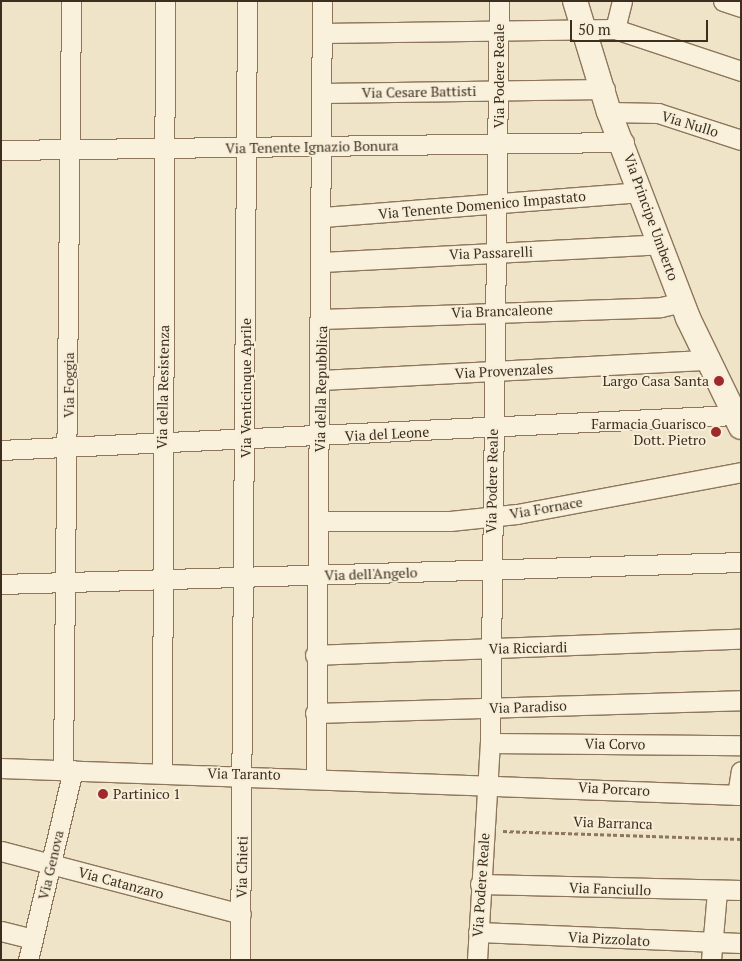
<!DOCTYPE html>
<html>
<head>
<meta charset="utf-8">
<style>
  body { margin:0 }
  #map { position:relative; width:742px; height:961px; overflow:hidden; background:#f0e4c8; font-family:"PT Serif",serif }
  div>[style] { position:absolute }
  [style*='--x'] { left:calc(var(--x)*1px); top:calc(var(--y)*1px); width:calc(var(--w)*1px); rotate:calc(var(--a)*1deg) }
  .path>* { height:3px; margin-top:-1.5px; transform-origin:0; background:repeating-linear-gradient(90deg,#8d765c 0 4px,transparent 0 6.5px) }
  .roads { filter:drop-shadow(1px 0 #8d765c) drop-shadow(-1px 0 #8d765c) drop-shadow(0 1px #8d765c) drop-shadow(0 -1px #8d765c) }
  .minor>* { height:19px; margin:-9.5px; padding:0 9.5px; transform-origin:9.5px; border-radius:9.5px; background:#faf1dc }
  .tertiary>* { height:24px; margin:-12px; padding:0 12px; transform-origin:12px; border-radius:12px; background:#faf1dc }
  .dots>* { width:14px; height:14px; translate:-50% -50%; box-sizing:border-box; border:2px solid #f7eed8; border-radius:50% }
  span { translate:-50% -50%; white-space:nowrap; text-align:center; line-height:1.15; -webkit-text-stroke:4px #f7eed8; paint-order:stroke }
  .street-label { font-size:14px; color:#3d2e20 }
  .poi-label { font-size:14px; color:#3d2e20 }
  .right { translate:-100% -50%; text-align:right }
  .left { translate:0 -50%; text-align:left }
  .frame { position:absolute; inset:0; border:2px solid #3d2e20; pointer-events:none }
  .scale { position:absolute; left:570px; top:20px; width:138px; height:22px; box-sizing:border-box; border:2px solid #3d2e20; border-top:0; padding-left:6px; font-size:15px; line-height:18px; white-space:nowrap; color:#3d2e20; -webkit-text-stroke:4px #f7eed8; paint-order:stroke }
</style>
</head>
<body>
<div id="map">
  <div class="path">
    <i style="--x:503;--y:831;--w:238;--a:1.9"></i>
  </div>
  <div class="roads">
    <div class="minor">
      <i style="--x:723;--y:1;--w:19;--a:18"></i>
      <i style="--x:615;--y:29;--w:29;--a:-76"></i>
      <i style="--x:322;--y:33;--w:293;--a:-0.8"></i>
      <i style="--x:615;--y:29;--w:133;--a:18.4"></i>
      <i style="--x:323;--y:93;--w:282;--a:-0.8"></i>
      <i style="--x:609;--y:112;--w:49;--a:1.2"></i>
      <i style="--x:658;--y:113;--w:87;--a:18"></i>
      <i style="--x:1;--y:150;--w:623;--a:-0.74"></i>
      <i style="--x:323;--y:217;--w:319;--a:-4.5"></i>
      <i style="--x:322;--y:262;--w:339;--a:-3"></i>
      <i style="--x:321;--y:319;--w:340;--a:-2"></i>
      <i style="--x:661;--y:307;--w:22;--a:-13"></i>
      <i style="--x:321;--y:380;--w:388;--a:-3"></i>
      <i style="--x:1;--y:450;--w:735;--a:-2.73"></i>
      <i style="--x:319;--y:521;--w:131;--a:0"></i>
      <i style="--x:450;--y:521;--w:67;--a:-6"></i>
      <i style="--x:517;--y:514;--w:228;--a:-10.6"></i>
      <i style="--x:1;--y:584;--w:740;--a:-1.7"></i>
      <i style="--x:315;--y:655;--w:426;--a:-2.2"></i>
      <i style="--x:315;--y:713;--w:426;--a:-1.7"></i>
      <i style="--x:490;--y:743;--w:251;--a:0.5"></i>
      <i style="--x:1;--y:768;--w:740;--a:2.09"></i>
      <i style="--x:63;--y:769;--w:768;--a:-89.4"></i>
      <i style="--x:162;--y:772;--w:771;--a:-89.78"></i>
      <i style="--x:316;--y:776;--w:775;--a:-89.56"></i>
      <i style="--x:737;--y:795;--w:24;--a:-81"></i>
      <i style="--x:1;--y:851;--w:248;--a:14.7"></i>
      <i style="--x:480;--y:884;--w:261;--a:1.3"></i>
      <i style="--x:1;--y:931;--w:33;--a:14"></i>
      <i style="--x:478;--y:932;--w:263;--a:2.4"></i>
      <i style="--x:28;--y:960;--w:195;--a:-76.7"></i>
      <i style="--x:240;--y:960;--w:959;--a:-89.58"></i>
      <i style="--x:477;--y:960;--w:217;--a:-86.6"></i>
      <i style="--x:490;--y:743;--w:742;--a:-89.31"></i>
      <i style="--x:711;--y:960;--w:68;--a:-85"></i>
    </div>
    <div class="tertiary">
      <i style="--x:575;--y:1;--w:116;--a:73"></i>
      <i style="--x:609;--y:112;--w:221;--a:69"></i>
      <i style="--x:688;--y:318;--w:121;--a:64.1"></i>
    </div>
  </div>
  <div class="dots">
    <i style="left:719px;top:381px;background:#9e2a2b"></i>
    <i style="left:716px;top:432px;background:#9e2a2b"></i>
    <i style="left:103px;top:794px;background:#9e2a2b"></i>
  </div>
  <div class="street-label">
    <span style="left:499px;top:76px;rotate:-90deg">Via Podere Reale</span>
    <span style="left:419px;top:92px;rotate:-1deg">Via Cesare Battisti</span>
    <span style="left:690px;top:124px;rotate:17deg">Via Nullo</span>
    <span style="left:312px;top:147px;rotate:-1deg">Via Tenente Ignazio Bonura</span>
    <span style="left:482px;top:205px;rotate:-5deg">Via Tenente Domenico Impastato</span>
    <span style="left:651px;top:217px;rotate:70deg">Via Principe Umberto</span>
    <span style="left:491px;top:253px;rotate:-2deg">Via Passarelli</span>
    <span style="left:502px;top:311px;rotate:-2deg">Via Brancaleone</span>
    <span style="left:504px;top:371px;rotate:-3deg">Via Provenzales</span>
    <span style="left:69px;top:385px;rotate:-90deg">Via Foggia</span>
    <span style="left:163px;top:387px;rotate:-89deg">Via della Resistenza</span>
    <span style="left:246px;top:388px;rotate:-90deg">Via Venticinque Aprile</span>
    <span style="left:321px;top:389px;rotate:-89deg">Via della Repubblica</span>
    <span style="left:387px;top:434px;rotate:-3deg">Via del Leone</span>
    <span style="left:492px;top:481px;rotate:-89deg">Via Podere Reale</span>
    <span style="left:546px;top:508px;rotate:-10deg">Via Fornace</span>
    <span style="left:371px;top:574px;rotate:-2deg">Via dell'Angelo</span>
    <span style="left:528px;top:648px;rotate:-1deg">Via Ricciardi</span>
    <span style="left:528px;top:707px;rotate:-2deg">Via Paradiso</span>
    <span style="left:615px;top:744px;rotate:1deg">Via Corvo</span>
    <span style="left:244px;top:774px;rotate:1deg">Via Taranto</span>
    <span style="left:614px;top:789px;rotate:3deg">Via Porcaro</span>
    <span style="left:613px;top:823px;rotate:2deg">Via Barranca</span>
    <span style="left:51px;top:865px;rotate:-77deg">Via Genova</span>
    <span style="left:242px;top:867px;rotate:-89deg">Via Chieti</span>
    <span style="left:121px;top:883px;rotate:15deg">Via Catanzaro</span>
    <span style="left:481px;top:885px;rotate:-86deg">Via Podere Reale</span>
    <span style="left:610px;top:889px;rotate:2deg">Via Fanciullo</span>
    <span style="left:609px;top:939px;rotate:3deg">Via Pizzolato</span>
  </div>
  <div class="poi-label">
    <span class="right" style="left:709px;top:381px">Largo Casa Santa</span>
    <span class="right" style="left:706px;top:432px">Farmacia Guarisco<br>Dott. Pietro</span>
    <span class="left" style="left:113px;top:794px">Partinico 1</span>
  </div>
  <div class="frame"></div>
  <div class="scale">50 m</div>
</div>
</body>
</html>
